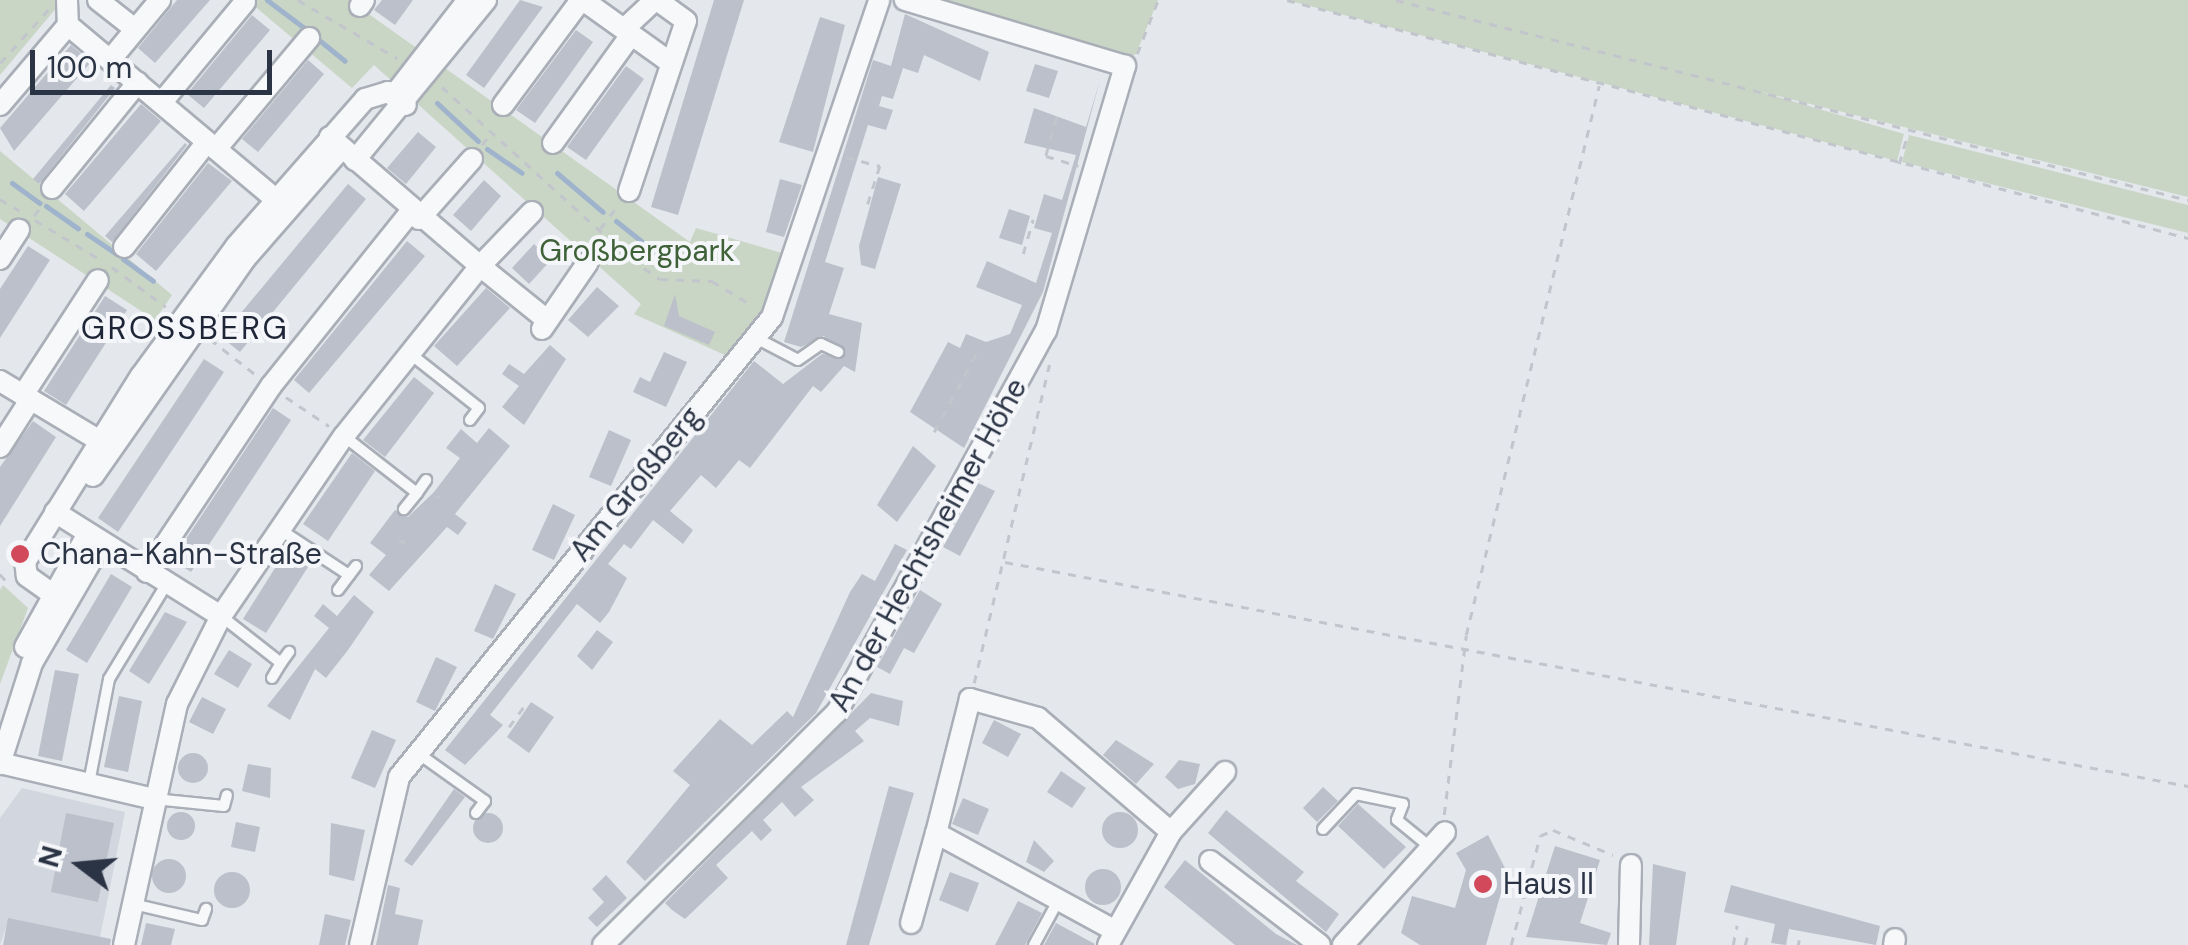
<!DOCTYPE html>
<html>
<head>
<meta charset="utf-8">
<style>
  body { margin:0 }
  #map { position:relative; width:2188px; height:945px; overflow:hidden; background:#e4e7ec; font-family:"DM Sans",sans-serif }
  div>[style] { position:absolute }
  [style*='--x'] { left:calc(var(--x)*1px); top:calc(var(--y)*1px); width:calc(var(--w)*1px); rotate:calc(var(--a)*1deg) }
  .built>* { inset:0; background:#d2d6de }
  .green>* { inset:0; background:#c9d6c5 }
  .stream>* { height:5px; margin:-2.5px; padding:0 2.5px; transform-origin:2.5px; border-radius:2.5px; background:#9fb4cc }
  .building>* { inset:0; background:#bbc0ca }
  .round { border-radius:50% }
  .path>* { height:2.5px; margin-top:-1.25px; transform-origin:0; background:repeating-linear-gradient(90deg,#c2c5cb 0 8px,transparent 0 16px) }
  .roads { filter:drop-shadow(2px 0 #a9aeb7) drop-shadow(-2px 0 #a9aeb7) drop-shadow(0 2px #a9aeb7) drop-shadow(0 -2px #a9aeb7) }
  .service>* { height:10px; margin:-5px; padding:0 5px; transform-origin:5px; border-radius:5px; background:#f7f8fa }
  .minor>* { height:20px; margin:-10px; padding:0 10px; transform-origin:10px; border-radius:10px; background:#f7f8fa }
  .dots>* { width:28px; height:28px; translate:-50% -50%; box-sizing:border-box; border:5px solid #f4f6f9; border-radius:50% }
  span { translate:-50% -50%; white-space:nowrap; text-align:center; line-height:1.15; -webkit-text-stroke:8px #f4f6f9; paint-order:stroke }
  .park-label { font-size:30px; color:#3f6138 }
  .street-label { font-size:30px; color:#2b3445 }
  .poi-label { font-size:30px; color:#2b3445 }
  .left { translate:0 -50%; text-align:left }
  .neighbourhood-label { font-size:32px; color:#1d2536; letter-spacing:2.5px }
  .north { position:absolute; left:30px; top:815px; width:100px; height:100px; -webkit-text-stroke:8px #f4f6f9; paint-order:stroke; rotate:286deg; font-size:28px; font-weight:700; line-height:40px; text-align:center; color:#2b3445 }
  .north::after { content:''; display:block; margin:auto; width:35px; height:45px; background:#2b3445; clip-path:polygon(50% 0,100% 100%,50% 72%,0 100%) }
  .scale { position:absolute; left:30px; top:50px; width:242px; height:45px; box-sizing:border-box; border:5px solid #2b3445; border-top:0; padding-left:12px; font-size:30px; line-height:35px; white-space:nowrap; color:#2b3445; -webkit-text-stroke:8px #f4f6f9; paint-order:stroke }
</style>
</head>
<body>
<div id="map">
  <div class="built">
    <i style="clip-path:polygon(22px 788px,125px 812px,100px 937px,9px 919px,0 945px,0 818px)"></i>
  </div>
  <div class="green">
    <i style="clip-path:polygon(0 0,63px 0,0 75px)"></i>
    <i style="clip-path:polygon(247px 0,349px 0,690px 242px,696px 228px,789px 255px,772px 298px,727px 356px,634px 314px,641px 304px,374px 65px,352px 88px)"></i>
    <i style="clip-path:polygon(919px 0,1158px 0,1136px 54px,1125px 59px)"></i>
    <i style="clip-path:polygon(1287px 0,2188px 0,2188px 197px,1758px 91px,1904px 134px,1897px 161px)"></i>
    <i style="clip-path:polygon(1909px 135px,2188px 205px,2188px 233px,1902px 162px)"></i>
    <i style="clip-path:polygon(0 151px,172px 295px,155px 320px,0 219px)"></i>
    <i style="clip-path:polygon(3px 585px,28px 608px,0 684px,0 590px)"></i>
  </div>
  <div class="stream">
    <i style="--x:267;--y:0;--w:50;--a:36.9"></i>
    <i style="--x:319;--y:40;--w:33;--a:39"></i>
    <i style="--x:437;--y:103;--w:56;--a:42.8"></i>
    <i style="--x:487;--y:149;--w:42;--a:34.4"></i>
    <i style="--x:557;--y:173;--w:60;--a:40.3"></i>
    <i style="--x:12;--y:183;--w:34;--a:36"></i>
    <i style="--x:46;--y:206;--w:39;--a:35"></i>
    <i style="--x:616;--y:221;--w:63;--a:38.5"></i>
    <i style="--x:87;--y:234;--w:36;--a:34"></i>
    <i style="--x:123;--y:259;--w:37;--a:36"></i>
  </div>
  <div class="building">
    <i style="clip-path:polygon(177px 0,210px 0,155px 63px,138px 48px)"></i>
    <i style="clip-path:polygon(382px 0,413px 0,395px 25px,374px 10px)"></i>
    <i style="clip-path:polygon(520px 0,543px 7px,484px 88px,466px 75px)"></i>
    <i style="clip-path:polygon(714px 0,744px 0,678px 215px,651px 207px)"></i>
    <i style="clip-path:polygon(905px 14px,989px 52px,980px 81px,924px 55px,918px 73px,903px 68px,893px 99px,882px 96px,887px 79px,879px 106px,893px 110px,886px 130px,868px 125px,825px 262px,844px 268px,829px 314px,862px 323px,855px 372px,844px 366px,821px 392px,813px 386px,750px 468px,739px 460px,716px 488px,701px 475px,670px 511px,693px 530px,683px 544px,653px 520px,631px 549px,624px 544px,608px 564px,627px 578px,609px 612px,600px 623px,577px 604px,490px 715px,503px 725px,465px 765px,445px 750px,754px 361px,783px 384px,822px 354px,845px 357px,824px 336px,801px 347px,784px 342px,873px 60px,891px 66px)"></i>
    <i style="clip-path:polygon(252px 15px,270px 30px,204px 108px,187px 94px)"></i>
    <i style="clip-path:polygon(820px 17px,845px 25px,813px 152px,779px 142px)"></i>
    <i style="clip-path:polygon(576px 30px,593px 42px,535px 123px,516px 110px)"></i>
    <i style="clip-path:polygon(71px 45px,91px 62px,14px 151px,0 128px)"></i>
    <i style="clip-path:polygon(308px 60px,324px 74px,258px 152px,242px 139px)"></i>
    <i style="clip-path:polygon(1035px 64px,1058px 71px,1049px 98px,1026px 91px)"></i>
    <i style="clip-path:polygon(626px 66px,644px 79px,586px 160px,567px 147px)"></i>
    <i style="clip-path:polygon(1100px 80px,1043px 292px,964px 448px,910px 412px,948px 342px,960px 348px,966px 334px,986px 342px,1010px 334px,1022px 305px,976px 287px,987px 261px,1036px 283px,1052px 233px,1034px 228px,1044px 194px,1062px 200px,1076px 155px,1024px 143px,1034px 108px,1086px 127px)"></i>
    <i style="clip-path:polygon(111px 85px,115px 88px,39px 184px,33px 179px)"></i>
    <i style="clip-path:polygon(141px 104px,161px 121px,84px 211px,65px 194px)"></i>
    <i style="clip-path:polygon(418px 132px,436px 147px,406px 184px,387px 168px)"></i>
    <i style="clip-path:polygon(185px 143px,187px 145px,112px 242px,105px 236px)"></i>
    <i style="clip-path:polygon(208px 163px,232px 181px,156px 271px,136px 254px)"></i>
    <i style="clip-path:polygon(878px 177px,901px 184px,875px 269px,861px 265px,859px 246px)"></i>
    <i style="clip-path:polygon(780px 179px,802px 185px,784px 237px,766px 232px)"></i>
    <i style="clip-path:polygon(484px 180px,501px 196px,471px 231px,453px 215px)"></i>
    <i style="clip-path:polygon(348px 184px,366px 199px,240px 352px,221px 337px)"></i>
    <i style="clip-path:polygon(1009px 209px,1030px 216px,1022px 245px,999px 238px)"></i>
    <i style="clip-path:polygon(407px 241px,425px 256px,309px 393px,294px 380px)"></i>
    <i style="clip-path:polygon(534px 244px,551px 260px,529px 284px,512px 268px)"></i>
    <i style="clip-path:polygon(28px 246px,50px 260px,0 338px,0 289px)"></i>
    <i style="clip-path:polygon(597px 287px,619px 306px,588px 337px,568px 320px)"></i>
    <i style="clip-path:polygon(486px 288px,510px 308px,457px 366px,434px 346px)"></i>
    <i style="clip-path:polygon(675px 294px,679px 316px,715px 332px,709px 345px,664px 326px)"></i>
    <i style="clip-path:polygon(105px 296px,127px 310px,66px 405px,44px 391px)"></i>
    <i style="clip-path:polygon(550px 345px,566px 359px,524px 425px,502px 407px,519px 386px,502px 374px,509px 364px,524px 374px)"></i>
    <i style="clip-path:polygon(664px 352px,687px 362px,666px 407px,633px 392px,640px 377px,650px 382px)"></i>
    <i style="clip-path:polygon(204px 359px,224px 372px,118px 532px,98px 518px)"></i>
    <i style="clip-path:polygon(414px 377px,434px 393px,385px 457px,363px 440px)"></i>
    <i style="clip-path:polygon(273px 408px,291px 420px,191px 572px,172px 560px)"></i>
    <i style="clip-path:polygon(33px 421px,56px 437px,0 526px,0 467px)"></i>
    <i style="clip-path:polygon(489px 428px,510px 446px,455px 514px,467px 523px,458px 535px,447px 527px,389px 591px,369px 575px,386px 555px,370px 543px,395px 510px,408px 517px,434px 492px,460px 458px,446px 448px,461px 429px,477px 443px)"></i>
    <i style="clip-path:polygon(609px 430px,631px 440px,611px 486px,589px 477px)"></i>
    <i style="clip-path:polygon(913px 446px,936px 466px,897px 522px,877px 505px)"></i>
    <i style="clip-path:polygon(352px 453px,375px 471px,328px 541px,303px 524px)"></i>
    <i style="clip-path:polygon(978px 483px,995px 491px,960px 556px,943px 547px)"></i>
    <i style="clip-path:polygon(553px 504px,575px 515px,554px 560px,532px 550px)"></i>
    <i style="clip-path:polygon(895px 544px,907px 550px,816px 713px,645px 881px,626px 862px,690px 785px,673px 771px,720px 719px,752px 745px,787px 711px,793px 717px,850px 592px,862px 574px,875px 581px)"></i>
    <i style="clip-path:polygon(285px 552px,308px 567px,266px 633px,243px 619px)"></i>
    <i style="clip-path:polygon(111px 574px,132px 587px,87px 663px,66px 650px)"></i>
    <i style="clip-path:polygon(495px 584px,516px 594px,493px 639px,474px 631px)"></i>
    <i style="clip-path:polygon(920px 590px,942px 604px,914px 653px,904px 648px,890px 674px,877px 667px)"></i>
    <i style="clip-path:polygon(354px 595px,374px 612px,348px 650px,326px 678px,315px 669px,290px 720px,267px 706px,329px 628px,314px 616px,323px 604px,337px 616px)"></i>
    <i style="clip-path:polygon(165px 612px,187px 622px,149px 684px,129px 671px)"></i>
    <i style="clip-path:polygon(597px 630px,613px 642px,592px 670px,577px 656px)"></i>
    <i style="clip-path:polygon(229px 650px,252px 664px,238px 688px,214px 674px)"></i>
    <i style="clip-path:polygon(436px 657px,457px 667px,435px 711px,416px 702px)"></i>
    <i style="clip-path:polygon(55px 670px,79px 674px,62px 761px,38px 756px)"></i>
    <i style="clip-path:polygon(871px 693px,903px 701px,899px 726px,870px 718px,855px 731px,864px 741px,801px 787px,814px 800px,795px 817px,782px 802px,763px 820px,772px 830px,761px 841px,752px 831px,716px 865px,728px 878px,685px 919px,672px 910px,665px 903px)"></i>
    <i style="clip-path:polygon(119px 696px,142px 701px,128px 772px,104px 767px)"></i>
    <i style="clip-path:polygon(202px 697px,226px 709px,213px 734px,189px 722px)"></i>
    <i style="clip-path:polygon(531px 702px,554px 717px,529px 753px,507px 737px)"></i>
    <i style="clip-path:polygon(994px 720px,1021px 734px,1008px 757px,982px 743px)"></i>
    <i style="clip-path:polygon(372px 730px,396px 740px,375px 788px,351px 778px)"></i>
    <i style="clip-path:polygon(1116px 740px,1154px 764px,1136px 784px,1103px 755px)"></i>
    <i class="round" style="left:178px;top:753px;width:30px;height:30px"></i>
    <i style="clip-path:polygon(1179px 760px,1200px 764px,1195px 784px,1178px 789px,1165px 777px)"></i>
    <i style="clip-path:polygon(248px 764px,271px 768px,270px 798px,242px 791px)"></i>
    <i style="clip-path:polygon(1061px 771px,1086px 788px,1072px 808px,1047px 792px)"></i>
    <i style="clip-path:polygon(889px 786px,914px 793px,869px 945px,846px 945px)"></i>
    <i style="clip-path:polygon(1323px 787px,1338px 801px,1317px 822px,1303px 808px)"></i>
    <i style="clip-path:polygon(454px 789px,465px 797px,412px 866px,404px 861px)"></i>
    <i style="clip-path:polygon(963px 798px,989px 809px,978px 835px,952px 824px)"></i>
    <i style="clip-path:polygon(1358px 804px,1406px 847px,1384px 869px,1338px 826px)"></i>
    <i style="clip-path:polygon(1226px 810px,1304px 872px,1296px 881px,1339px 914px,1326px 932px,1208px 833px)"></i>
    <i class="round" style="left:1102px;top:812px;width:36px;height:36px"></i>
    <i class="round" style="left:167px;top:812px;width:28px;height:28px"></i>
    <i style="clip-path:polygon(66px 813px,114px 823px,98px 902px,51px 892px)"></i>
    <i class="round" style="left:473px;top:813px;width:30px;height:30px"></i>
    <i style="clip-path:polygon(236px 822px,260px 827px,255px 852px,231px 847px)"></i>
    <i style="clip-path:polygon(331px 823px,365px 830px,354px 881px,329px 875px)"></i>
    <i style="clip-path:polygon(1488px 835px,1507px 872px,1486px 945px,1420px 945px,1401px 933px,1412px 896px,1455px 908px,1466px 870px,1456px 853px)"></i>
    <i style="clip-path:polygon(1034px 840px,1054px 861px,1044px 872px,1026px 862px)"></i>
    <i style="clip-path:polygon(1555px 846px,1600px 860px,1580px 923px,1611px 933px,1607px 945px,1526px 937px)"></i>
    <i class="round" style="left:152px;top:859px;width:34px;height:34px"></i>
    <i style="clip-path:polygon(1185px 860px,1276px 934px,1297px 945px,1235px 945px,1164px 887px)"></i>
    <i style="clip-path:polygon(1653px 864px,1686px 872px,1676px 945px,1649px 945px)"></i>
    <i class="round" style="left:1085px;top:869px;width:36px;height:36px"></i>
    <i class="round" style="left:214px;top:872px;width:36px;height:36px"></i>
    <i style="clip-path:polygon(950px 872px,979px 883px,968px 912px,939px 900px)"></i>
    <i style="clip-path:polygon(606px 875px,627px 898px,597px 927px,588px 918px,604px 902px,592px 889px)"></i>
    <i style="clip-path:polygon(388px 885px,400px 888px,395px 914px,423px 920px,418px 945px,376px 945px)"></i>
    <i style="clip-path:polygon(1731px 885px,1880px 926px,1876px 945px,1789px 929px,1786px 945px,1771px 943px,1775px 924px,1724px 912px)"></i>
    <i style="clip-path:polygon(1018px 901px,1042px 913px,1025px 945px,995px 945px)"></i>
    <i style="clip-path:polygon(325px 914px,351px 920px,345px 945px,319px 945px)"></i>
    <i style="clip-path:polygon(8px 918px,111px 939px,110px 945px,3px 945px)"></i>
    <i style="clip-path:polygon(146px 923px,175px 929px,171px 945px,141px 945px)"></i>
    <i style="clip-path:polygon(1056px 923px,1095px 944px,1094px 945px,1044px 945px)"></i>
  </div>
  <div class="path">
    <i style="--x:298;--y:0;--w:115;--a:30.4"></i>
    <i style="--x:1287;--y:0;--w:932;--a:14.8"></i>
    <i style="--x:1396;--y:0;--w:817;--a:14.17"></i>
    <i style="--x:1137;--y:54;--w:58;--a:-68.7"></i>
    <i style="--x:0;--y:63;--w:73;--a:-47.8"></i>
    <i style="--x:442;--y:87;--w:256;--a:42.3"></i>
    <i style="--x:631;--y:259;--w:35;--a:35"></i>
    <i style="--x:660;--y:279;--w:52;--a:2.2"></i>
    <i style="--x:712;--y:281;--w:48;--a:31.4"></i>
    <i style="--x:1057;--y:117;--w:41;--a:105.8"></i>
    <i style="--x:1046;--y:156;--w:34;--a:17"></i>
    <i style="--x:482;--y:145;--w:17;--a:-54"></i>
    <i style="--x:846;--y:157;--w:35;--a:15"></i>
    <i style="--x:880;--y:166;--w:43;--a:107.6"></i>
    <i style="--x:1899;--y:164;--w:32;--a:-74"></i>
    <i style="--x:0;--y:199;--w:23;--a:31"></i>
    <i style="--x:34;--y:216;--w:17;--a:-54"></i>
    <i style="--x:35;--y:220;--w:77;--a:31.2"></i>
    <i style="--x:600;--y:229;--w:31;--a:-53"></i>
    <i style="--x:1023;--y:254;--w:36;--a:-74"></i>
    <i style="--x:112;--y:267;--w:67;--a:36.5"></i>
    <i style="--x:210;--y:339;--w:57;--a:37.9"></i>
    <i style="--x:286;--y:397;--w:52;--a:34"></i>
    <i style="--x:934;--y:432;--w:89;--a:-61.7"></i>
    <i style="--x:435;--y:497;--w:5;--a:0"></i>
    <i style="--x:399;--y:541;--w:6;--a:9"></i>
    <i style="--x:1005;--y:562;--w:1204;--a:10.72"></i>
    <i style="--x:0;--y:574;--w:11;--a:49"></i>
    <i style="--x:974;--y:683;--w:327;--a:-76.7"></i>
    <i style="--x:509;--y:727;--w:31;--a:-54"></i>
    <i style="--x:1444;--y:815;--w:181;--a:-83"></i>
    <i style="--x:1466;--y:635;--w:565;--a:-76.38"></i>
    <i style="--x:1511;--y:945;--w:113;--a:-75.1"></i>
    <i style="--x:1540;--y:836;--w:14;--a:-25"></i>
    <i style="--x:1553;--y:830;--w:65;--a:22.6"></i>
    <i style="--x:1733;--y:945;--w:20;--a:-79"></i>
    <i style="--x:1745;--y:945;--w:16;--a:-75"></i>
    <i style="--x:1798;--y:945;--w:5;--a:-79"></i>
  </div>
  <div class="roads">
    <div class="service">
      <i style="--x:756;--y:338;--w:47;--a:27.6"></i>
      <i style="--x:798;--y:360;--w:28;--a:-35"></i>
      <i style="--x:821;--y:344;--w:19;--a:25"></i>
      <i style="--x:408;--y:352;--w:90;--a:38.3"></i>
      <i style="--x:479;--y:408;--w:15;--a:127"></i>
      <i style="--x:345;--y:437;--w:91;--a:37.9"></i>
      <i style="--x:417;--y:493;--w:21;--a:129"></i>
      <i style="--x:417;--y:493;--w:16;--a:-55"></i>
      <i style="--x:279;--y:529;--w:84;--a:33.3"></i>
      <i style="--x:338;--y:590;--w:30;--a:-53"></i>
      <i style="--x:221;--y:616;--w:76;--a:38.1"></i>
      <i style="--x:281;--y:663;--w:14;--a:-54"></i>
      <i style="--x:272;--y:678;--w:17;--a:-59"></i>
      <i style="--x:419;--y:754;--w:81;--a:35.5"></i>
      <i style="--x:485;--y:801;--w:15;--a:127"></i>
      <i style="--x:89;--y:783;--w:106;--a:-79.1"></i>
      <i style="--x:109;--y:679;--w:110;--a:-58.8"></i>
      <i style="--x:154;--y:799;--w:70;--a:5.7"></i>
      <i style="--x:224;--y:806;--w:11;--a:-75"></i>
      <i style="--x:1323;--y:829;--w:48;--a:-46.7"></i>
      <i style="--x:1356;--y:794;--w:48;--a:12"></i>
      <i style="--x:1403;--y:804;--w:17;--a:111"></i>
      <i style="--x:1397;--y:820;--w:43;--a:39.3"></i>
      <i style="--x:133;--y:904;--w:71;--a:13.1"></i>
      <i style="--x:202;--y:920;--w:12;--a:-70"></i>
      <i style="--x:1034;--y:945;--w:50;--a:-61.4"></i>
    </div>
    <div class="minor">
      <i style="--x:67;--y:0;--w:25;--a:88"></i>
      <i style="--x:68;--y:25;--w:282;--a:40"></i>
      <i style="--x:98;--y:0;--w:47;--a:38.1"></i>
      <i style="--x:583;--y:0;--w:108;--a:35.6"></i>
      <i style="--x:360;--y:6;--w:7;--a:-56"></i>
      <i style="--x:624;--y:29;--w:42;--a:-43.1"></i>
      <i style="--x:111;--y:59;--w:77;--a:-50.3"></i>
      <i style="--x:395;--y:94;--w:119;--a:-52.2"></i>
      <i style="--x:162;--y:102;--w:130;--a:-50.3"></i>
      <i style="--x:0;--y:105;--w:105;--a:-49.6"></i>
      <i style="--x:503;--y:105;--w:131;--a:-53.4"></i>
      <i style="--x:553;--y:143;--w:133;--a:-54.2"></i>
      <i style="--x:216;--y:149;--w:145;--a:-50"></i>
      <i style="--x:355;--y:160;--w:207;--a:-50.7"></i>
      <i style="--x:52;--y:188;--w:136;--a:-50.9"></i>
      <i style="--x:629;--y:191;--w:179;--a:-71.5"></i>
      <i style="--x:686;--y:21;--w:36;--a:-144"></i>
      <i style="--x:532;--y:212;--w:75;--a:133.9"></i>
      <i style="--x:480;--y:266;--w:86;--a:38.9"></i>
      <i style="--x:419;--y:219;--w:80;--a:-48.5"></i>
      <i style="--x:124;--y:247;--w:134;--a:-51.7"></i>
      <i style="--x:0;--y:259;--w:35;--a:-57"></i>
      <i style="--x:542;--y:329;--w:81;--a:-55.5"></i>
      <i style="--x:0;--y:381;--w:128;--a:31"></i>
      <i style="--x:23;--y:395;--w:137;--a:-56.9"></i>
      <i style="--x:0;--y:447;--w:56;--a:-57.4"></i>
      <i style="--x:93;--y:476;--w:265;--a:-55"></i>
      <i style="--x:245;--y:259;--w:147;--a:-48.9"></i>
      <i style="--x:55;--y:512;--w:196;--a:32.1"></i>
      <i style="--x:147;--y:572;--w:224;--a:-56.3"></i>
      <i style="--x:271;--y:386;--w:224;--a:-51.3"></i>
      <i style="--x:65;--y:603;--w:47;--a:-144.6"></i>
      <i style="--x:27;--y:576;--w:14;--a:-98"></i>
      <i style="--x:25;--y:562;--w:219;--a:-58.1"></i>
      <i style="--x:141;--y:376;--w:161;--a:-53.8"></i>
      <i style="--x:236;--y:246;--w:196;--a:-48.7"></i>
      <i style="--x:365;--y:99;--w:24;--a:-17"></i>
      <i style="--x:388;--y:92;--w:22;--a:36"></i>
      <i style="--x:25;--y:647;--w:128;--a:-61"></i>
      <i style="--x:0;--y:763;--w:157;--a:13.2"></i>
      <i style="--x:0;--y:764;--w:106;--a:-72.4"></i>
      <i style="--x:32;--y:663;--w:138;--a:-59.9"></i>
      <i style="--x:1171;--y:832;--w:81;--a:-48"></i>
      <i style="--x:1210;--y:861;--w:138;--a:37.4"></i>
      <i style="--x:911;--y:923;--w:93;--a:-74.5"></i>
      <i style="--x:124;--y:945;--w:247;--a:-77.6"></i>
      <i style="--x:177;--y:704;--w:98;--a:-63.4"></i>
      <i style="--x:221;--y:616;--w:218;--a:-55.7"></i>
      <i style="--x:344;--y:436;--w:218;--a:-51.3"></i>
      <i style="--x:480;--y:266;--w:198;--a:-139.3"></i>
      <i style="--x:360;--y:945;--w:172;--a:-76.9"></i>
      <i style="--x:399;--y:777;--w:592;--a:-50.96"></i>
      <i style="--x:772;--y:317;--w:335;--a:-71.3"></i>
      <i style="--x:603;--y:945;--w:330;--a:-44.9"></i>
      <i style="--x:837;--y:712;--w:435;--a:-61.3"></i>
      <i style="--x:1046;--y:331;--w:277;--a:-73.4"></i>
      <i style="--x:1125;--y:66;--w:230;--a:-163.3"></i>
      <i style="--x:1108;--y:945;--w:129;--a:-60.9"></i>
      <i style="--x:1171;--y:832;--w:175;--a:-139.4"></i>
      <i style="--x:1038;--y:718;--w:71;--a:-164.4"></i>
      <i style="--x:970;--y:699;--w:138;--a:104.2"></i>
      <i style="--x:936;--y:833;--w:203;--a:28.6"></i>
      <i style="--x:1343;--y:945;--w:152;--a:-47.9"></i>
      <i style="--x:1629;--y:945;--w:80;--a:-88.6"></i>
      <i style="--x:1894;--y:945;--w:6;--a:-81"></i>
    </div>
  </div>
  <div class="dots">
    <i style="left:20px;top:554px;background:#d1495b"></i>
    <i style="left:1483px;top:884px;background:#d1495b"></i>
  </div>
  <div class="park-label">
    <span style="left:637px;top:251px">Großbergpark</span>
  </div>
  <div class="street-label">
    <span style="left:636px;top:484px;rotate:-51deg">Am Großberg</span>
    <span style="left:928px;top:545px;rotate:-61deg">An der Hechtsheimer Höhe</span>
  </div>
  <div class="poi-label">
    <span class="left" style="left:40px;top:554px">Chana-Kahn-Straße</span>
    <span class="left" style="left:1503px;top:884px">Haus II</span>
  </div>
  <div class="neighbourhood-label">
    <span style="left:185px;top:328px">GROSSBERG</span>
  </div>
  <div class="north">N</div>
  <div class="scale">100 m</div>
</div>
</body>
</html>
